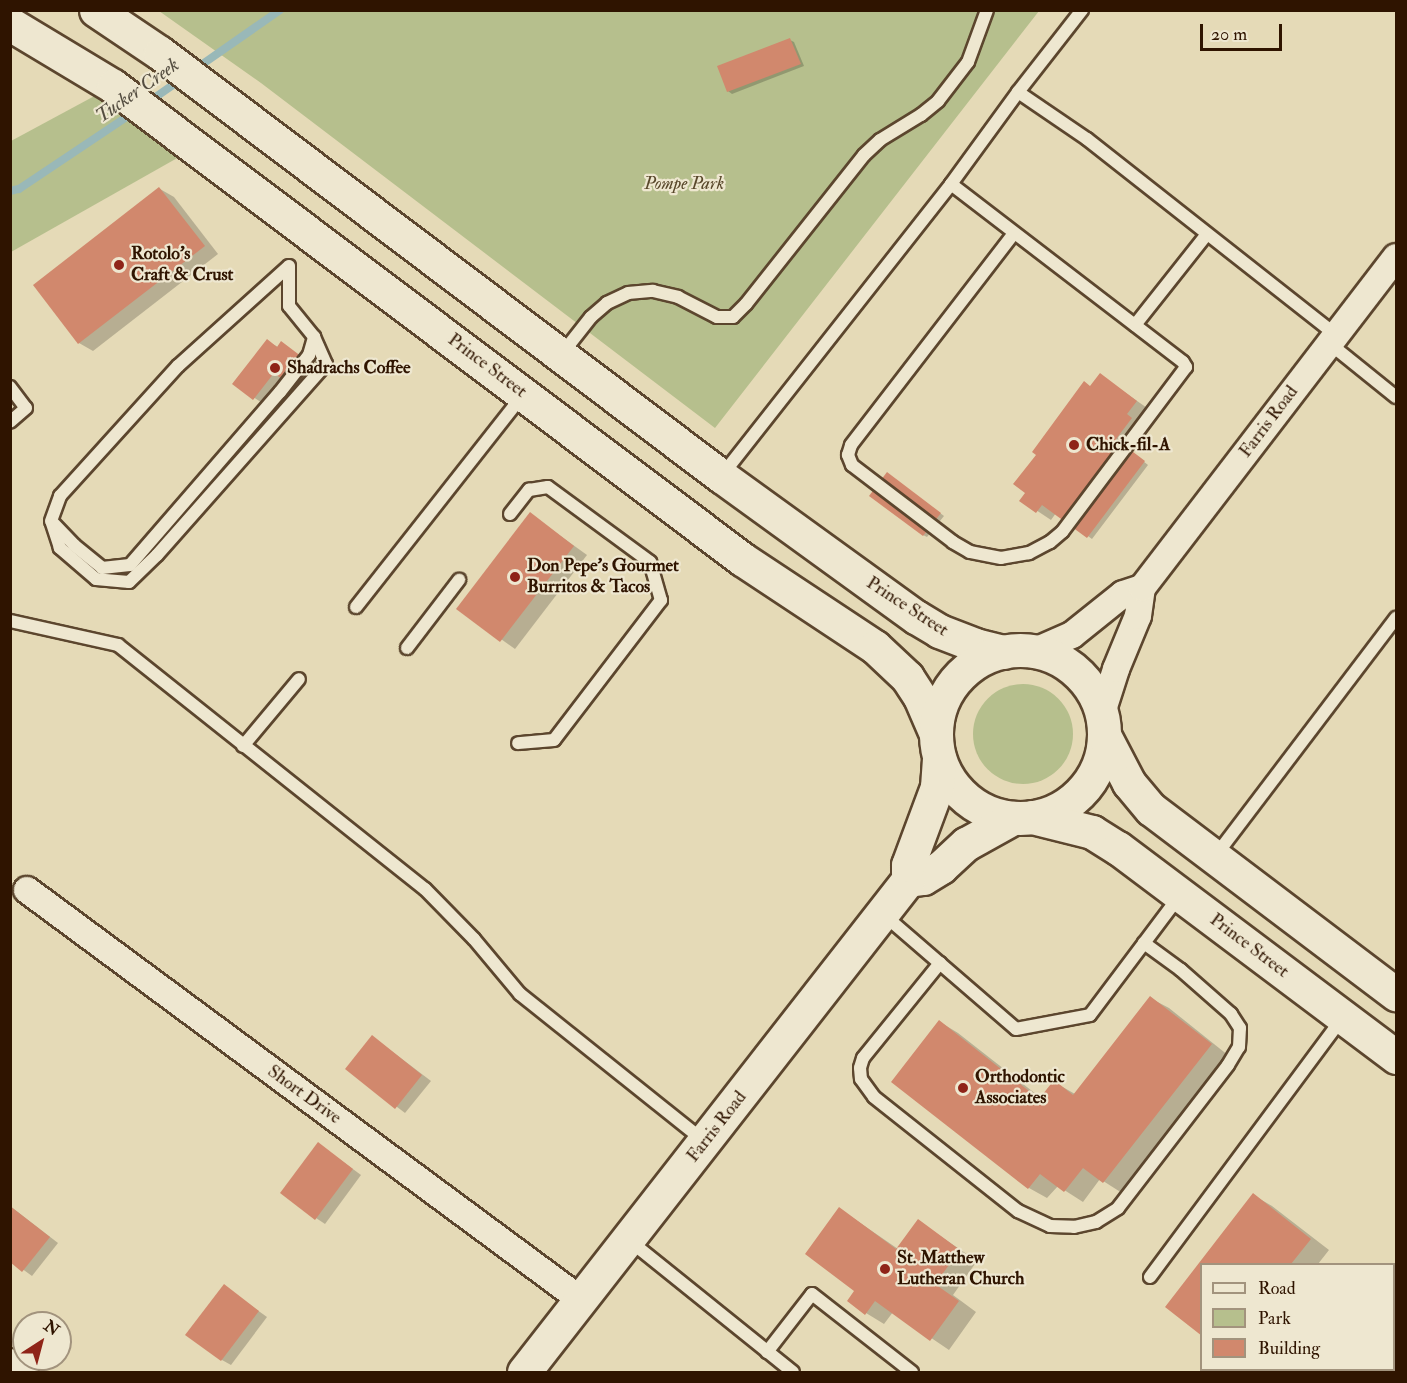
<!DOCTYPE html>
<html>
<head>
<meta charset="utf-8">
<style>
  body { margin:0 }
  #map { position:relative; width:1407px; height:1383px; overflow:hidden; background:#e5dab7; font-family:"IM FELL Double Pica",serif }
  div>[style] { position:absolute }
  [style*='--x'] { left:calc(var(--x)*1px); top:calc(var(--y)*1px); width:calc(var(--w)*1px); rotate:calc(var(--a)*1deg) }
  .green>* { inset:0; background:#b6bf8d }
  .round { border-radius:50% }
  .shadow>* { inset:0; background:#0003 }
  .stream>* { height:8px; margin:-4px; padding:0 4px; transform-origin:4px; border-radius:4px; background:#99b8b8 }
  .building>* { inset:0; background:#d1886d }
  .roads { filter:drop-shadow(2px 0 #5c462e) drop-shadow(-2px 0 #5c462e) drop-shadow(0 2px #5c462e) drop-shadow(0 -2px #5c462e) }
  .lane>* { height:12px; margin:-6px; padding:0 6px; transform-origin:6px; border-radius:6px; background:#eee7d0 }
  .street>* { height:26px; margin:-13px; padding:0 13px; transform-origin:13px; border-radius:13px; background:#eee7d0 }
  .secondary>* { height:33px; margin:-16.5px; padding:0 16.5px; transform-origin:16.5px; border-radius:16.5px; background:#eee7d0 }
  .secondary>.ring { margin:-16.5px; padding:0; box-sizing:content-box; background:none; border:33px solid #eee7d0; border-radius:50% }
  .dots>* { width:16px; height:16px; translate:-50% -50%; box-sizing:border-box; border:3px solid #eee7d0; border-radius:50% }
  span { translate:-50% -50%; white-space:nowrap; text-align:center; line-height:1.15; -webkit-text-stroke:4.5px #eee7d0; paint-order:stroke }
  .park-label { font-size:18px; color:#58472a; font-style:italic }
  .poi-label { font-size:18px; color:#2f1400; font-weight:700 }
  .left { translate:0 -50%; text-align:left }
  .street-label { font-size:18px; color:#2f1400 }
  .water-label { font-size:20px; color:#544d40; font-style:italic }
  .frame { position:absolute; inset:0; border:12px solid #2f1400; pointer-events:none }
  .legend { position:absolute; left:1200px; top:1263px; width:195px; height:108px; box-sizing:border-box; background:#eee7d0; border:2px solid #a2937d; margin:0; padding:8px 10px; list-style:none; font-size:18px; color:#2f1400 }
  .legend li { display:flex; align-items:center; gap:12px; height:30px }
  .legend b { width:30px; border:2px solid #a2937d }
  .north { position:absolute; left:12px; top:1311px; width:60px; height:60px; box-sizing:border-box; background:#eee7d0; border:2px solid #a2937d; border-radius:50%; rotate:36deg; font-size:16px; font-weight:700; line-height:24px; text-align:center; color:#2f1400 }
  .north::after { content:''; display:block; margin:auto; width:21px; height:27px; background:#8f2418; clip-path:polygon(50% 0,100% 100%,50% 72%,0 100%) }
  .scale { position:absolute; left:1200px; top:24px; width:82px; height:27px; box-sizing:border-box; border:3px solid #2f1400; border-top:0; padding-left:8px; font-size:18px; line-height:21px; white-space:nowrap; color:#2f1400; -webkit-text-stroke:4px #eee7d0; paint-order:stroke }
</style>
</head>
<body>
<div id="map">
  <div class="green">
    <i style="clip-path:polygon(159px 11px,1039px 11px,715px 428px,261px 83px)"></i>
    <i style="clip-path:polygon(113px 86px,195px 148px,11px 252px,11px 141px)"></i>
    <i class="round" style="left:973px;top:684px;width:100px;height:100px"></i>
  </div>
  <div class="shadow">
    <i style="clip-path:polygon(790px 40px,794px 42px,804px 66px,732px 94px,728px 91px)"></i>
    <i style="clip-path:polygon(160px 189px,174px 197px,218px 254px,93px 351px,79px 343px,35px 286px)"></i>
    <i style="clip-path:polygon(267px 341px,278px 347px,281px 343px,323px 372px,307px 394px,287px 382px,268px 407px,234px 384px)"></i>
    <i style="clip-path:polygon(1100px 375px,1150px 410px,1128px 449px,1148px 465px,1092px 539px,1056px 513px,1051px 520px,1021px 500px)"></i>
    <i style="clip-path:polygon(891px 476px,944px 516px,927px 537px,923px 535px)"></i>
    <i style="clip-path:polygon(530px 514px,587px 555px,515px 649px,458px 608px)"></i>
    <i style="clip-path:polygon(1150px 998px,1169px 1008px,1229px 1056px,1122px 1193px,1100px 1179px,1083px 1202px,1058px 1186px,1047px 1198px,1029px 1188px,940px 1022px,958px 1033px,1041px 1098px,1054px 1082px,1075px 1094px)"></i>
    <i style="clip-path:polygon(373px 1037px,431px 1081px,405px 1113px,347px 1069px)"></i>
    <i style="clip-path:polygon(319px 1144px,361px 1175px,325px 1224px,316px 1218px)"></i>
    <i style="clip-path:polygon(1253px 1195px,1272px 1206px,1329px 1250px,1318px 1264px,1202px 1264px,1167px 1307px)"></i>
    <i style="clip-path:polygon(10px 1206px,58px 1243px,32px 1276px,10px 1260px)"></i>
    <i style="clip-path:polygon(840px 1209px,898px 1249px,918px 1221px,977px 1261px,953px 1295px,976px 1312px,949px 1350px,893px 1312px,884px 1324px,866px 1313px,857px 1290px)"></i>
    <i style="clip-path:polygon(224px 1286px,267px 1317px,231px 1365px,222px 1360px)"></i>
  </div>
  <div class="stream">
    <i style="--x:194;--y:70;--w:105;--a:-34.9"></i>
    <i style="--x:147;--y:103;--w:44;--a:-34.8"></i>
    <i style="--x:10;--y:191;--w:9;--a:-13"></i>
    <i style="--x:19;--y:189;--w:138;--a:-33.8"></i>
  </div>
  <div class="building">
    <i style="clip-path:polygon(790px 38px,801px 64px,727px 92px,717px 66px)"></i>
    <i style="clip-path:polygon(159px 187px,205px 246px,78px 344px,33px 285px)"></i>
    <i style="clip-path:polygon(267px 339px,277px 347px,281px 341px,310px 363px,292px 387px,274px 373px,253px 400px,232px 384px)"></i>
    <i style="clip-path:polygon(1100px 373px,1137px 401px,1127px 414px,1132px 418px,1116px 439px,1145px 461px,1087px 538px,1042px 505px,1036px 513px,1019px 501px,1025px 493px,1013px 484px,1036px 455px,1032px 452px,1084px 381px,1090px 386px)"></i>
    <i style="clip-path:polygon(887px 472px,941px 513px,923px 536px,869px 496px)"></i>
    <i style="clip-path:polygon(530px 512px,574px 546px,500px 642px,456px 609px)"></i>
    <i style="clip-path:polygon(1150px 996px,1212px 1044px,1103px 1183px,1083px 1168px,1064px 1192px,1040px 1174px,1028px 1189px,891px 1082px,939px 1020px,1039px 1099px,1054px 1080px,1073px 1095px)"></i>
    <i style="clip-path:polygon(372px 1035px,422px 1075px,395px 1109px,345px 1069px)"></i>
    <i style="clip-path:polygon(318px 1142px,353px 1169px,315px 1220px,280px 1193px)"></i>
    <i style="clip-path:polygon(1253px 1193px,1311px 1239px,1291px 1264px,1202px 1264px,1202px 1336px,1165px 1307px)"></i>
    <i style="clip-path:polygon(10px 1206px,50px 1237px,22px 1272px,10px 1262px)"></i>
    <i style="clip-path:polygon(839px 1207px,896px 1249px,918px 1219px,960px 1250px,935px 1284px,959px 1301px,930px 1341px,875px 1301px,865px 1315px,847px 1301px,854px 1291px,805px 1254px)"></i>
    <i style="clip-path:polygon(224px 1284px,259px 1311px,221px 1361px,185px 1335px)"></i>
  </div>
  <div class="roads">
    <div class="lane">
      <i style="--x:1018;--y:92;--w:83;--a:34.3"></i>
      <i style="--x:1087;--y:139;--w:317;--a:38.2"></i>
      <i style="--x:951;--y:184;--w:292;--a:37.5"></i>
      <i style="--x:1183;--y:362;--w:6;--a:59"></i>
      <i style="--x:1186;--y:367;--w:206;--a:126.9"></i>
      <i style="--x:1062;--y:532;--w:16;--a:140"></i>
      <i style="--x:1050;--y:542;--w:24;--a:152"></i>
      <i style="--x:1029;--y:553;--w:28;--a:170"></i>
      <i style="--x:1001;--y:558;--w:32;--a:-169"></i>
      <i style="--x:970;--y:552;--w:20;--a:-150"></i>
      <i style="--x:953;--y:542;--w:127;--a:-142.7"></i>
      <i style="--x:852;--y:465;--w:11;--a:-112"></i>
      <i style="--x:848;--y:455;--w:10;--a:-73"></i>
      <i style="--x:851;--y:445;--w:267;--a:-52.4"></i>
      <i style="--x:289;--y:266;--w:40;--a:90"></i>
      <i style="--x:289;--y:306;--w:40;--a:51"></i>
      <i style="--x:314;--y:337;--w:30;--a:66"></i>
      <i style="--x:326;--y:364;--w:255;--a:131.5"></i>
      <i style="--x:157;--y:555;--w:39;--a:136"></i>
      <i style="--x:129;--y:582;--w:33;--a:-175"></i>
      <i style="--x:96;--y:579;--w:48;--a:-139.3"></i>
      <i style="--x:60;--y:548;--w:28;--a:-108"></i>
      <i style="--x:51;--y:521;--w:27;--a:-70"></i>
      <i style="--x:60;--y:496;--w:176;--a:-47.8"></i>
      <i style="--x:178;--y:366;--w:149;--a:-42"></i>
      <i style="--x:1135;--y:325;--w:116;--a:-51.6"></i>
      <i style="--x:1329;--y:343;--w:86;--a:38.9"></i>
      <i style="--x:561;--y:355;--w:48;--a:-51.7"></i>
      <i style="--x:591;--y:317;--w:21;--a:-41"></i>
      <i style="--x:607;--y:303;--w:23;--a:-25"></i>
      <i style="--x:628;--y:293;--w:25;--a:-5"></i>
      <i style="--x:653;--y:291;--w:26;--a:13"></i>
      <i style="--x:678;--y:297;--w:44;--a:27.1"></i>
      <i style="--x:717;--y:317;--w:16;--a:0"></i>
      <i style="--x:733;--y:317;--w:18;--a:-45"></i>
      <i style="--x:746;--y:304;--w:190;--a:-51.6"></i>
      <i style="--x:864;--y:155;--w:22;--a:-43"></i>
      <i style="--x:880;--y:140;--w:48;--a:-31.4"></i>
      <i style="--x:921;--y:115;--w:22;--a:-39"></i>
      <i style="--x:938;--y:101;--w:49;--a:-52.4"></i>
      <i style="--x:968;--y:62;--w:55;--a:-69.9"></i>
      <i style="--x:10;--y:387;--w:26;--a:53"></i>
      <i style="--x:26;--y:408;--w:21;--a:139"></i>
      <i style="--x:723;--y:474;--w:369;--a:-51.8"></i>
      <i style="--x:951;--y:184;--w:114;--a:-53.9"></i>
      <i style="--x:1018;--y:92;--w:104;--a:-52"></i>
      <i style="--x:510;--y:514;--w:31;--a:-52"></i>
      <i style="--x:529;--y:490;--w:19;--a:-9"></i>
      <i style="--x:548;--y:487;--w:127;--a:36.3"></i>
      <i style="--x:650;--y:562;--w:40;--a:74"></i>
      <i style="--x:661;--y:600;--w:176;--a:127.4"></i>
      <i style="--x:554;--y:740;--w:36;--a:175"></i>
      <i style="--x:54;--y:524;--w:29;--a:46"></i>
      <i style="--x:74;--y:545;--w:36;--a:39"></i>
      <i style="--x:102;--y:568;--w:28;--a:-6"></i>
      <i style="--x:130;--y:565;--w:229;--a:-49.1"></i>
      <i style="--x:280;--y:392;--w:47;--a:-51.9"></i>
      <i style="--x:309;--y:355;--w:19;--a:-74"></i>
      <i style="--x:356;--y:607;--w:270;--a:-51.8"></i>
      <i style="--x:10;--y:621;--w:111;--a:12.5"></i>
      <i style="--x:118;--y:645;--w:392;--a:38.5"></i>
      <i style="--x:425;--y:889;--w:70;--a:45.6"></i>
      <i style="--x:474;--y:939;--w:72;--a:50.1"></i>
      <i style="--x:520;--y:994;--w:234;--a:38.6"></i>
      <i style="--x:407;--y:648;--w:86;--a:-52.6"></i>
      <i style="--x:243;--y:746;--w:87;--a:-50.1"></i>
      <i style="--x:1216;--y:855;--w:298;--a:-52.8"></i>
      <i style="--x:884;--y:915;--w:174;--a:40.8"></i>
      <i style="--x:1016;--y:1029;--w:75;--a:-10.7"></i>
      <i style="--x:1090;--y:1015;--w:150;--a:-53.1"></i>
      <i style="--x:940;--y:963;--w:122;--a:129"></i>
      <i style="--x:863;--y:1058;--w:10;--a:107"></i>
      <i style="--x:860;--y:1068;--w:11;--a:85"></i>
      <i style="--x:861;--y:1079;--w:22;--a:54"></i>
      <i style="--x:874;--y:1097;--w:184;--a:38.4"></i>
      <i style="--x:1018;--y:1211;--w:35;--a:25"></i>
      <i style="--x:1050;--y:1226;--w:24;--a:2"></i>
      <i style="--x:1074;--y:1227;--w:23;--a:-13"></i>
      <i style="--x:1096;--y:1222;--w:26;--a:-32"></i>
      <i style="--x:1118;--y:1208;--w:180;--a:-52.4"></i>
      <i style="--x:1228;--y:1065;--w:21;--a:-59"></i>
      <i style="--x:1239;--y:1047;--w:19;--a:-87"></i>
      <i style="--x:1240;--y:1028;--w:17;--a:-123"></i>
      <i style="--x:1231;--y:1014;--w:67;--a:-138.7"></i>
      <i style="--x:1181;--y:970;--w:46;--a:-143.9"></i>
      <i style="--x:630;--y:1241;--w:209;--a:38.8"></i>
      <i style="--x:1150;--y:1277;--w:322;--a:-53.4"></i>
      <i style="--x:767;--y:1352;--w:73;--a:-52.2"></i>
      <i style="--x:812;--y:1294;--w:127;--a:38"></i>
    </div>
    <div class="street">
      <i style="--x:1033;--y:652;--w:43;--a:-23.6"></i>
      <i style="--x:1072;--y:635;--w:65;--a:-38.8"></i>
      <i style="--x:1123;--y:594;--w:20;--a:-18"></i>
      <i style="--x:1102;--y:713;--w:46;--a:-72.3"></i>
      <i style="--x:1116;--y:669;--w:57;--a:-67.5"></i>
      <i style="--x:1138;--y:616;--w:28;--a:-82"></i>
      <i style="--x:1142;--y:588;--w:417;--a:-52.5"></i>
      <i style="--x:27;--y:890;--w:689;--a:36.5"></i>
      <i style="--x:10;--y:1362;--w:18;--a:34"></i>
    </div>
    <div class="secondary">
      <i style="--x:96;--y:10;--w:77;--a:33.9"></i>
      <i style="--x:160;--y:53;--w:703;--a:37.02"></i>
      <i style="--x:721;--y:476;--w:241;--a:35.9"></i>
      <i style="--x:916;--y:617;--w:27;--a:31"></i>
      <i style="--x:939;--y:631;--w:39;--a:21"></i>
      <i style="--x:975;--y:645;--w:29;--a:14"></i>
      <i style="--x:10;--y:24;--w:120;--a:31"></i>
      <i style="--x:113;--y:86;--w:787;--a:36.94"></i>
      <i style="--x:742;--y:559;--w:159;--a:33.5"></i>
      <i style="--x:875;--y:647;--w:44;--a:43.2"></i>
      <i style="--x:907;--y:677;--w:24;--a:57"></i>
      <i style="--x:920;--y:697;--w:40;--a:66.6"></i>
      <i class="ring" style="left:936px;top:650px;width:135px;height:135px"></i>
      <i style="--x:1104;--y:735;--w:54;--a:62.5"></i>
      <i style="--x:1129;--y:783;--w:34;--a:50"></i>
      <i style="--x:1151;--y:809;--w:307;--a:37.1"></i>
      <i style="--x:1032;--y:817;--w:62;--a:14"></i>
      <i style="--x:1092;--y:832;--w:31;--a:32"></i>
      <i style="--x:1118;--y:848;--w:348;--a:36.9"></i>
      <i style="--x:908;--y:880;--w:15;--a:-8"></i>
      <i style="--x:923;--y:878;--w:21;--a:-31"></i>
      <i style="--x:941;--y:867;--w:34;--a:-43"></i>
      <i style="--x:966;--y:844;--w:54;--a:-29"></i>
      <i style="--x:524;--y:1372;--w:624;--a:-52.03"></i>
      <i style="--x:908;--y:880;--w:15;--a:-90"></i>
      <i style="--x:908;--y:865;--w:83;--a:-69.6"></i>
      <i style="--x:937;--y:787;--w:29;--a:-86"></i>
    </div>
  </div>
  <div class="dots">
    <i style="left:119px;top:265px;background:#8f2418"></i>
    <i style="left:275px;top:368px;background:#8f2418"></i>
    <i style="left:1074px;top:445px;background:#8f2418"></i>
    <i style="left:515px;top:577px;background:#8f2418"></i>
    <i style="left:963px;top:1088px;background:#8f2418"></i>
    <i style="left:885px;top:1269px;background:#8f2418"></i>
  </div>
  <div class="park-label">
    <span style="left:684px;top:184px">Pompe Park</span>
  </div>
  <div class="poi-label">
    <span class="left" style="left:131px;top:265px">Rotolo's<br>Craft &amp; Crust</span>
    <span class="left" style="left:287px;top:368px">Shadrachs Coffee</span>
    <span class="left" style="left:1086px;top:445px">Chick-fil-A</span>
    <span class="left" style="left:527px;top:577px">Don Pepe's Gourmet<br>Burritos &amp; Tacos</span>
    <span class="left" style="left:975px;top:1088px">Orthodontic<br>Associates</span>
    <span class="left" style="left:897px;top:1269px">St. Matthew<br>Lutheran Church</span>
  </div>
  <div class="street-label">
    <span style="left:487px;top:366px;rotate:37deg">Prince Street</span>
    <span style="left:1269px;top:422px;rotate:-53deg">Farris Road</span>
    <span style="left:907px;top:607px;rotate:33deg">Prince Street</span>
    <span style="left:1249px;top:946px;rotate:37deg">Prince Street</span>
    <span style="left:304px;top:1095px;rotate:36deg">Short Drive</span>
    <span style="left:717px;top:1127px;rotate:-52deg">Farris Road</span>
  </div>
  <div class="water-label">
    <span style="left:137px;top:90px;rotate:-35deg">Tucker Creek</span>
  </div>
  <div class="frame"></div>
  <ul class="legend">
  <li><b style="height:8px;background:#eee7d0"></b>Road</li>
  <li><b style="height:16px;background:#b6bf8d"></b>Park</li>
  <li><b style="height:16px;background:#d1886d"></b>Building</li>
  </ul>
  <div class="north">N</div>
  <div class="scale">20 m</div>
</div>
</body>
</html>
